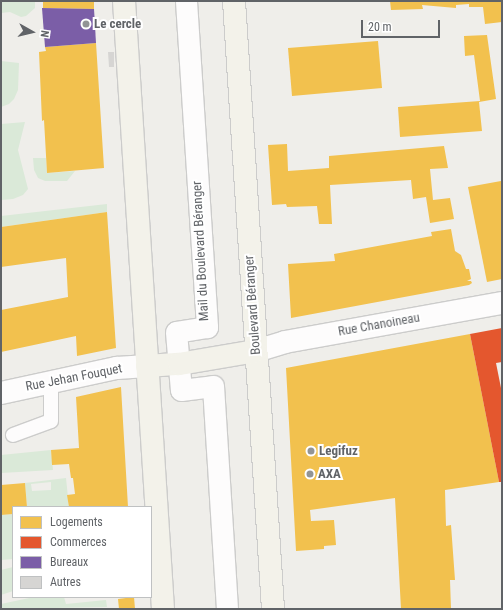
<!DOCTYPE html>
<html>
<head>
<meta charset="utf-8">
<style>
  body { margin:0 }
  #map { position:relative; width:503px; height:610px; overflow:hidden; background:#efeeea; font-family:"Roboto Condensed",sans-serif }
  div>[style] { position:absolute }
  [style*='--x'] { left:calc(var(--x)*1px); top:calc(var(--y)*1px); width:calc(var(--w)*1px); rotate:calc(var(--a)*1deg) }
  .green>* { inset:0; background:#dae9d8 }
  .homes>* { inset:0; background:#f2c14e }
  .shops>* { inset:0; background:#e4572e }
  .offices>* { inset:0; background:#7b5ea7 }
  .building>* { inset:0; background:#d6d5d3 }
  .roads { filter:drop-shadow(1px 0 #cccccb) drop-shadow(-1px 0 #cccccb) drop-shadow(0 1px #cccccb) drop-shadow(0 -1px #cccccb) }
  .service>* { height:14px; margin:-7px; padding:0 7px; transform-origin:7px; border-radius:7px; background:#fdfcfc }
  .pedestrian>* { height:21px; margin:-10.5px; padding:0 10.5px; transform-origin:10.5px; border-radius:10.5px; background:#fdfcfc }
  .minor>* { height:22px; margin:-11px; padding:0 11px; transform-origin:11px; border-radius:11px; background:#fdfcfc }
  .secondary>* { height:22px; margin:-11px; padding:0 11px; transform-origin:11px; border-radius:11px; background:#fdfcfc }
  .primary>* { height:22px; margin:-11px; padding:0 11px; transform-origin:11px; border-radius:11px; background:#f3f2ea }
  .dots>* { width:11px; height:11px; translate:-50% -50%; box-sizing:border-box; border:2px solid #fff; border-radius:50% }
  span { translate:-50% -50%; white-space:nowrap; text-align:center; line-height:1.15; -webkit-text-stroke:4px #fff; paint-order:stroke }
  .poi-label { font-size:13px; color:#606367; font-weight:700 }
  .left { translate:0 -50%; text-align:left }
  .street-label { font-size:13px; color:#606367 }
  .frame { position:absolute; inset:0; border:2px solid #606367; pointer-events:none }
  .legend { position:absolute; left:12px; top:506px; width:140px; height:92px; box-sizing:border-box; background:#fff; border:1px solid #bfc1c2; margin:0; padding:5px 7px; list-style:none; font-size:12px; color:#606367 }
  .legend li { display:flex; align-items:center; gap:8px; height:20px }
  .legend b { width:20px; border:1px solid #bfc1c2 }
  .north { position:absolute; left:12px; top:12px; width:40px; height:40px; -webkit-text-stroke:3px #fff; paint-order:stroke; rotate:98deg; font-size:11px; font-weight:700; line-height:16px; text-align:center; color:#606367 }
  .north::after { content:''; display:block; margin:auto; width:14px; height:18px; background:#606367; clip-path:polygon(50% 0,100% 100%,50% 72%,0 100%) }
  .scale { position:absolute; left:361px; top:20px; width:79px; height:18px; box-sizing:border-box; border:2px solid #606367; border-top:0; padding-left:5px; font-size:12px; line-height:14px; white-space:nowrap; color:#606367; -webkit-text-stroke:3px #fff; paint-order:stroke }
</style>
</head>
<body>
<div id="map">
  <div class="green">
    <i style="clip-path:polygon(1px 1px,35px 1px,35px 8px,26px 16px,21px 17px,10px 12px,1px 13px)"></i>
    <i style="clip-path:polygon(1px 61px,19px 63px,18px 90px,14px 99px,9px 104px,1px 107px)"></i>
    <i style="clip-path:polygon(25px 122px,18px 150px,28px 189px,23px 195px,13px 199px,1px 200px,1px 124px)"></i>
    <i style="clip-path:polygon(33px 158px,46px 158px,47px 173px,75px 171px,67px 181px,45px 181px,38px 178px,34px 170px)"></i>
    <i style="clip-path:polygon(107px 204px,107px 212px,1px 227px,1px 216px)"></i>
    <i style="clip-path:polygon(51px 450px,53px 470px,1px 473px,1px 455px)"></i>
    <i style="clip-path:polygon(evenodd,66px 478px,69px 507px,27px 507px,25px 483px,66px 478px,51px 482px,51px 490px,32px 491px,31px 484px,51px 482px)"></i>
    <i style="clip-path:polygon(13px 514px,13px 559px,1px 560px,1px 515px)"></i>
    <i style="clip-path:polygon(13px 567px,13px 591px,1px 595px,1px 570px)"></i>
    <i style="clip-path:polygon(34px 597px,64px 597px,66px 604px,106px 600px,107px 607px,1px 609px,1px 604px)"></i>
  </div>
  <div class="homes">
    <i style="clip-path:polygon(43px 1px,94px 1px,94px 9px,43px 8px)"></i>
    <i style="clip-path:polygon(390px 1px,502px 1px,502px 22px,485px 24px,483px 7px,469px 7px,469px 4px,456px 5px,456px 8px,422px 5px,423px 9px,391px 10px)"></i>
    <i style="clip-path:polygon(487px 35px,496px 99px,479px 102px,482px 131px,400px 137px,398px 107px,480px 101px,474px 55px,465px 56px,464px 36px)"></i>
    <i style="clip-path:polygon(378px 41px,382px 88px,292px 96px,288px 48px)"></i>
    <i style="clip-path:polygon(96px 43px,104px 168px,47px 173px,44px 120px,42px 121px,39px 52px,46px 51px,45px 47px)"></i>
    <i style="clip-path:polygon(287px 144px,288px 171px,329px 168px,329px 156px,444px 146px,448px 168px,430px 169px,433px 200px,450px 198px,454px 219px,430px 223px,426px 197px,413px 199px,411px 180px,330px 185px,332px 224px,319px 224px,317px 206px,287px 207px,286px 204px,272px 205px,268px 145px)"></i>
    <i style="clip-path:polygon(501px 181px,502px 279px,487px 282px,468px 187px)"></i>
    <i style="clip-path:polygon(107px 212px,116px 348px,77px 356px,76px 336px,1px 352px,1px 310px,68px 297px,66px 258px,1px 267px,1px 227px)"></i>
    <i style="clip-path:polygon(451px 229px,455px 251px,461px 255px,466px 269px,469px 269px,471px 279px,467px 281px,471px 281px,472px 283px,469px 285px,291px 318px,288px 264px,335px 261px,334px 254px,432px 236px,431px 232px)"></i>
    <i style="clip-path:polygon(470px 334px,499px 482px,445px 490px,446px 526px,451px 525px,455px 580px,450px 580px,451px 609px,401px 609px,395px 498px,310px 510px,311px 521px,334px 520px,336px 545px,324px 546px,324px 549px,296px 551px,286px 368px)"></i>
    <i style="clip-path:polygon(121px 387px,128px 507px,69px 507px,67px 495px,75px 494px,73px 478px,71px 478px,69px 464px,52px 465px,51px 450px,79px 448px,76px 397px)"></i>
    <i style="clip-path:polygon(25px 483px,27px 507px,13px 507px,13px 514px,1px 515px,1px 485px)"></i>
    <i style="clip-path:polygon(134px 597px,135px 609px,119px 609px,118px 599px)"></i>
  </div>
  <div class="shops">
    <i style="clip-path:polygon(502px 328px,502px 362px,496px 363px,502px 393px,502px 482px,499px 482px,470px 334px)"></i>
  </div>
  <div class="offices">
    <i style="clip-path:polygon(42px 8px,94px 9px,96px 43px,45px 47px)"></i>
  </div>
  <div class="building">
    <i style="clip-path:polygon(108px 52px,114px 52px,114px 67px,109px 67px)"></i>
  </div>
  <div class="roads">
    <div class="service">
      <i style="--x:13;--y:435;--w:40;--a:-20.2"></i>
      <i style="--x:51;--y:421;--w:39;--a:-90"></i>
    </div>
    <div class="pedestrian">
      <i style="--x:186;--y:1;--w:327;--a:86.3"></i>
      <i style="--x:207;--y:327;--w:31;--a:171"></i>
      <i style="--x:176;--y:332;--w:58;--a:85.1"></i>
      <i style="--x:181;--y:390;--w:32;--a:-7"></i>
      <i style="--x:213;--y:386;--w:223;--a:86.4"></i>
    </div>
    <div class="minor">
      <i style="--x:1;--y:393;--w:119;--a:-12.2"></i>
      <i style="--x:117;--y:368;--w:30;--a:-4"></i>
    </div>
    <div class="secondary">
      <i style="--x:256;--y:351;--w:30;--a:-17"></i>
      <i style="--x:285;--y:342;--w:220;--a:-10.2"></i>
    </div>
    <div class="primary">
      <i style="--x:124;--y:1;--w:609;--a:86.33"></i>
      <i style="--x:234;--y:1;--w:609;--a:86.33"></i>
      <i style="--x:147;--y:366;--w:32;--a:-4"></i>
      <i style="--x:179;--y:364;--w:78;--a:-9.6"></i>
    </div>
  </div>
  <div class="dots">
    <i style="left:86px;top:24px;background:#929495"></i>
    <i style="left:311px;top:451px;background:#929495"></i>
    <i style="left:310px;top:474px;background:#929495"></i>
  </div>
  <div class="poi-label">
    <span class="left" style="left:94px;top:24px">Le cercle</span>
    <span class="left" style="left:319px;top:451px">Legifuz</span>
    <span class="left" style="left:318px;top:474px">AXA</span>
  </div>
  <div class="street-label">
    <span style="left:201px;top:251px;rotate:-93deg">Mail du Boulevard Béranger</span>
    <span style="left:253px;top:305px;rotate:-94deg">Boulevard Béranger</span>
    <span style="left:379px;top:325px;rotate:-10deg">Rue Chanoineau</span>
    <span style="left:74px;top:378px;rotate:-11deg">Rue Jehan Fouquet</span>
  </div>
  <div class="frame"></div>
  <ul class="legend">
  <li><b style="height:11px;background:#f2c14e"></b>Logements</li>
  <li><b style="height:11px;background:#e4572e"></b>Commerces</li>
  <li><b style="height:11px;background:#7b5ea7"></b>Bureaux</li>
  <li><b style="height:11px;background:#d6d5d3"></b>Autres</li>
  </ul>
  <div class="north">N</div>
  <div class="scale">20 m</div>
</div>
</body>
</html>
